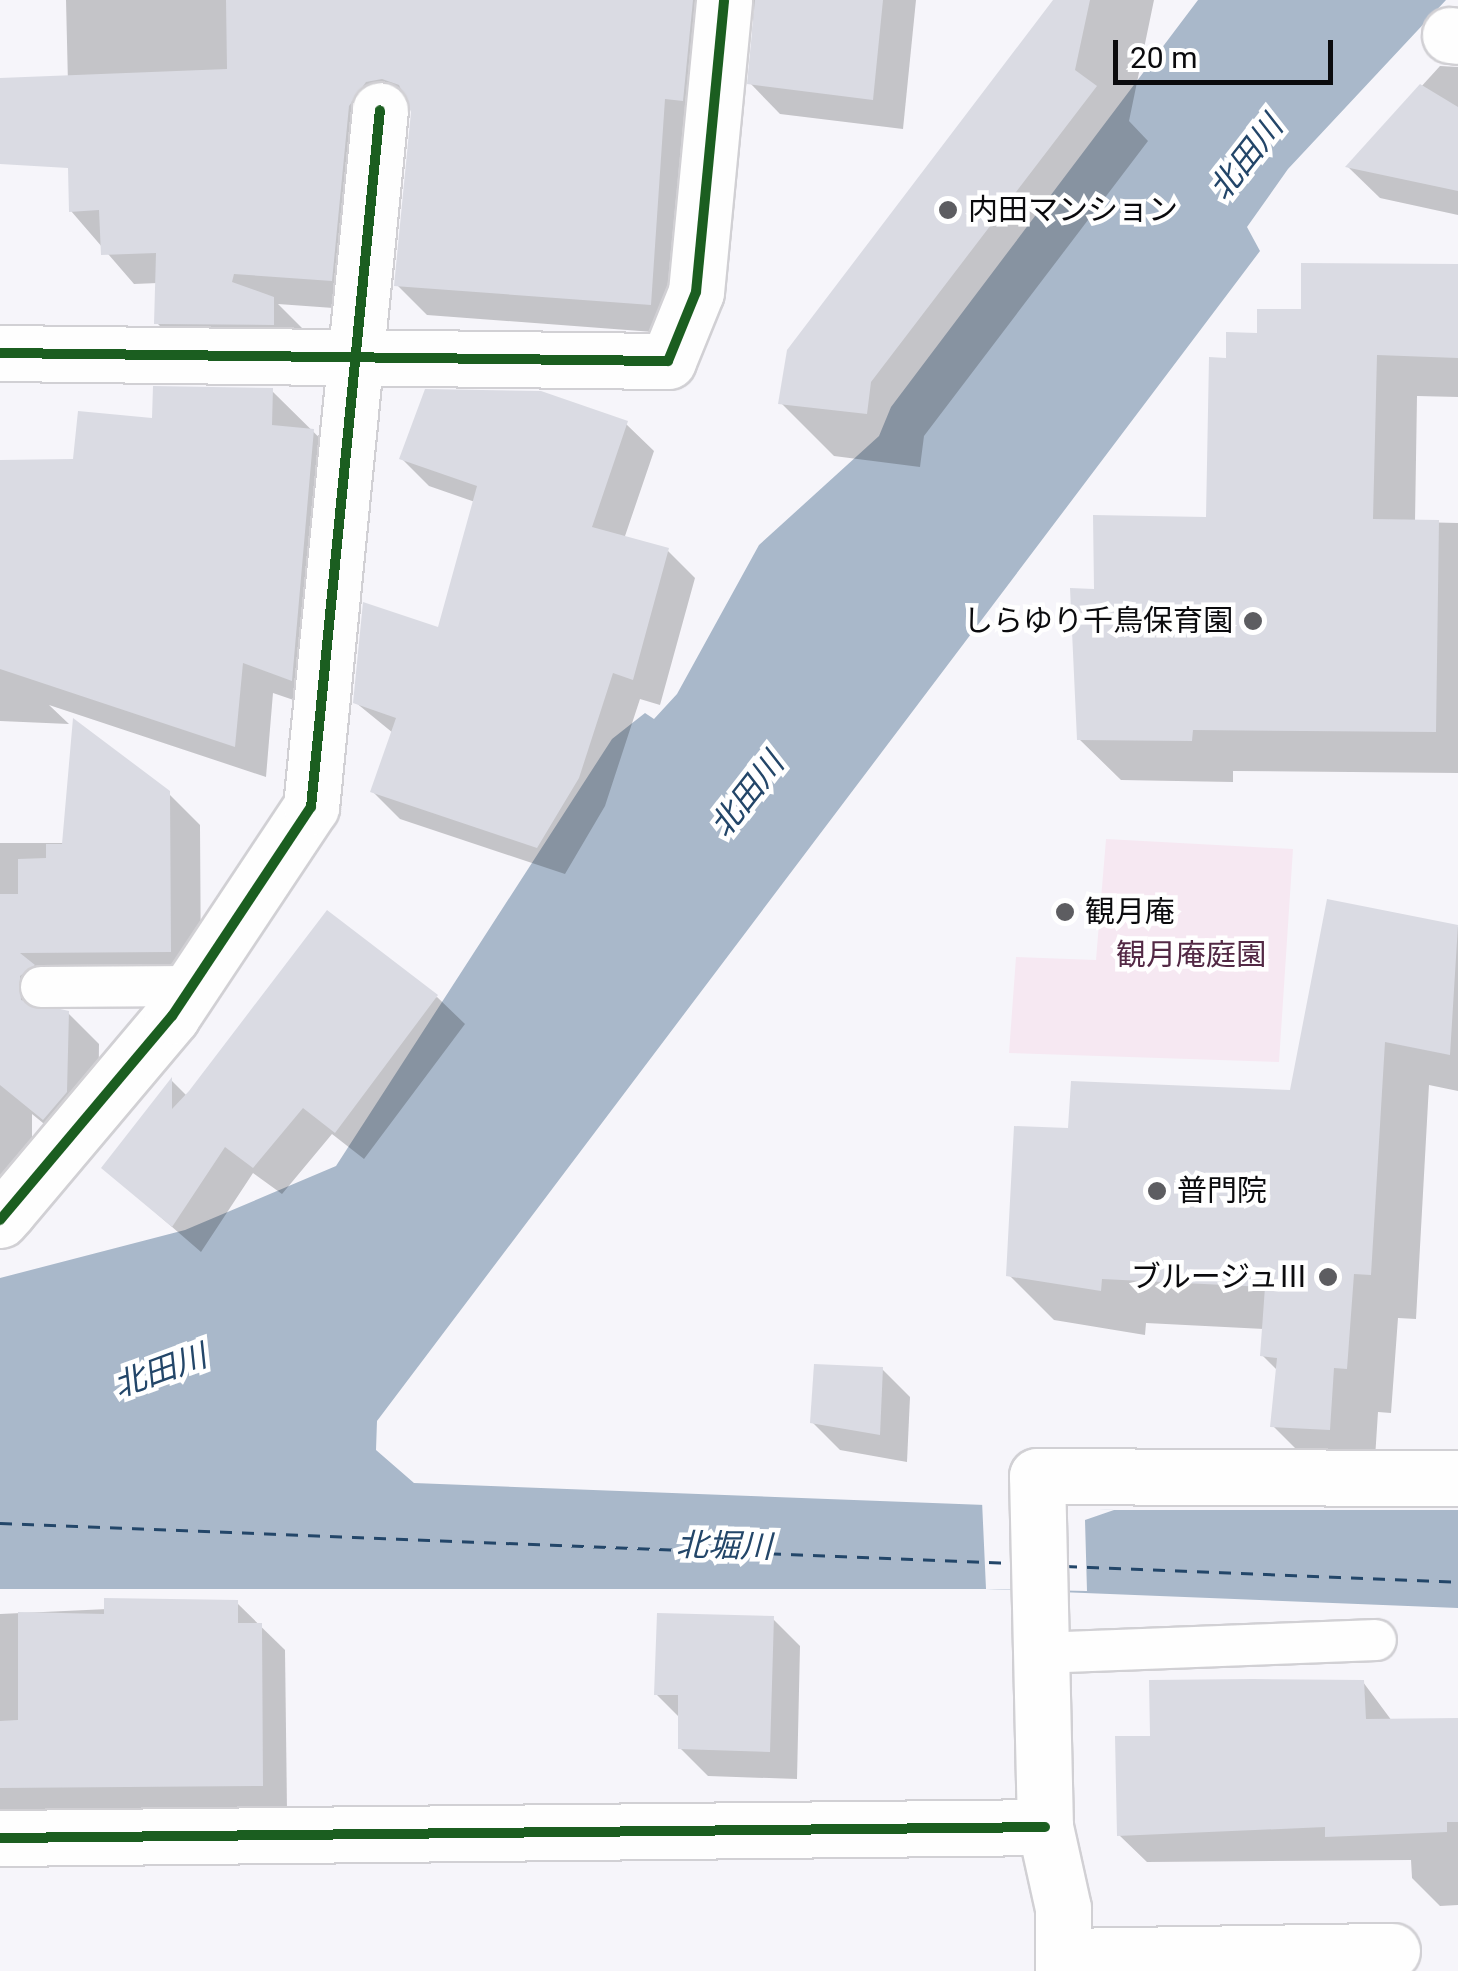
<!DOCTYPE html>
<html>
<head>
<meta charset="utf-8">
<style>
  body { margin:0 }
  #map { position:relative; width:1458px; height:1971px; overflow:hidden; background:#f6f5fa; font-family:Roboto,"Noto Sans JP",sans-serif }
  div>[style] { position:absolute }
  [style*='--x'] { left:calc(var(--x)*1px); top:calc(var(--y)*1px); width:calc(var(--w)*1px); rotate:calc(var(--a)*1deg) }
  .green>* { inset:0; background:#f6e8f2 }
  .water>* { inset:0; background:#a9b8ca }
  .pier>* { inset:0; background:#f6f5fa }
  .shadow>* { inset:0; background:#0003 }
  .ferry>* { height:2.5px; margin-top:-1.25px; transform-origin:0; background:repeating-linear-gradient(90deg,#234669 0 12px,transparent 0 22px) }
  .building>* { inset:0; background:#dadbe3 }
  .roads { filter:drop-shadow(2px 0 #d1d0d4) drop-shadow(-2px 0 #d1d0d4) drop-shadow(0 2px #d1d0d4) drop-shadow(0 -2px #d1d0d4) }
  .service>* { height:40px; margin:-20px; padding:0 20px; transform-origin:20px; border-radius:20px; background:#fefefe }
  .minor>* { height:55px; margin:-27.5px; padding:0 27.5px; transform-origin:27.5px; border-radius:27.5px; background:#fefefe }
  .tertiary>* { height:55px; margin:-27.5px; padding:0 27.5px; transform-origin:27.5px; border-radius:27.5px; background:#fefefe }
  .cycleway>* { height:10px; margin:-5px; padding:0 5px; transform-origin:5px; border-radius:5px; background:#1b5e20 }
  .dots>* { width:28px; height:28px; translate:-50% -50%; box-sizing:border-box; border:5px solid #fff; border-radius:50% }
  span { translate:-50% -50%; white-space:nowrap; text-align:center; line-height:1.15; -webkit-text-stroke:9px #fff; paint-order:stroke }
  .poi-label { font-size:30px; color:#0b0b0e }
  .left { translate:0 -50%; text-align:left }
  .right { translate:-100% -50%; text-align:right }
  .park-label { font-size:30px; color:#532945 }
  .water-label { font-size:32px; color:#234669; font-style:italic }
  .scale { position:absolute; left:1113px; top:40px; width:220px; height:45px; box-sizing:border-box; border:5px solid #0b0b0e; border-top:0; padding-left:12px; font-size:30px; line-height:35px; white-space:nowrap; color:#0b0b0e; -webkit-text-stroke:8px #fff; paint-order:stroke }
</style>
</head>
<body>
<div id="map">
  <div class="green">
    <i style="clip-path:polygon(1106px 839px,1293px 849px,1279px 1062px,1009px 1053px,1016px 957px,1096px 960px)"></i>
  </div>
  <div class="water">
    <i style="clip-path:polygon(1198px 0,1446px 0,1288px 169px,1247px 227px,1260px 251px,377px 1421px,376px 1450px,414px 1483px,1114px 1510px,1458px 1510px,1458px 1608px,986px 1589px,0 1589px,0 1278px,185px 1230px,336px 1166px,612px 739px,645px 713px,654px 719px,677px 694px,759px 545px,879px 436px,891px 407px)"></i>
  </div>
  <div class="pier">
    <i style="clip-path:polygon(982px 1501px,1114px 1510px,1085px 1520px,1087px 1591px,986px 1589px)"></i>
  </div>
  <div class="shadow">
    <i style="clip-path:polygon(66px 0,753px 0,728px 13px,680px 334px,427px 315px,397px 285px,412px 108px,397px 112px,361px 310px,278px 304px,304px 330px,187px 353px,157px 323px,158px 283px,134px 284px,71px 211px)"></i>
    <i style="clip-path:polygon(754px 0,916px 0,903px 129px,780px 114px,750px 83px)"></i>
    <i style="clip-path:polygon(1056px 0,1154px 0,1129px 121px,1148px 141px,924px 436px,920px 467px,834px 456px,781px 403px)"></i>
    <i style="clip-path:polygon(1440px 66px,1458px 67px,1458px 215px,1380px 198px,1348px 167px)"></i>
    <i style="clip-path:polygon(1458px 267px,1458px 397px,1417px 396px,1415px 522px,1458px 523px,1458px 773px,1233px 771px,1233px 782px,1121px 780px,1079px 739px,1096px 591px,1209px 519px,1228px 360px,1303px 312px)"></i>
    <i style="clip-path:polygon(271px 390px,344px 462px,323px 710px,273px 693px,266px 777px,49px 705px,69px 724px,0 721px,0 463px,75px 462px,155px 420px)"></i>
    <i style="clip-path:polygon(626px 424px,654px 451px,624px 539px,668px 551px,695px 578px,660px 705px,640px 699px,605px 806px,565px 874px,400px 819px,373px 792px,393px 733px,355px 702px,440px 630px,475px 502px,429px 486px,402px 459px)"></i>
    <i style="clip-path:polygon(168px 793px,200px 825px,201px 982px,64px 997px,49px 1009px,68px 1013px,99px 1044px,98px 1124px,76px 1150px,32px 1114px,32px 1199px,0 1226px,0 843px,64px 843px)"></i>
    <i style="clip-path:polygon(1329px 902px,1458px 927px,1458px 1091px,1429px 1085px,1416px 1319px,1398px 1318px,1391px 1413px,1378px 1412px,1374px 1474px,1318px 1471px,1273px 1426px,1278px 1371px,1262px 1355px,1264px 1329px,1146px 1323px,1145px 1335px,1054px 1320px,1009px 1275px,1071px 1131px,1292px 1093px)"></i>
    <i style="clip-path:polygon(437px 997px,465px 1024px,364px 1159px,332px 1134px,282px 1194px,253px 1173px,201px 1252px,104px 1168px,172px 1081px,188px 1097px)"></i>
    <i style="clip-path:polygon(882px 1369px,910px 1397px,907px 1462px,840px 1450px,812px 1422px)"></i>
    <i style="clip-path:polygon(237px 1603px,285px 1650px,287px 1810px,0 1811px,0 1614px)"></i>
    <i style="clip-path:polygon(772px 1618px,800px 1646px,797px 1779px,708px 1776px,680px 1748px,680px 1718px,656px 1694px)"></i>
    <i style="clip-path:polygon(1363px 1682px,1392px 1721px,1458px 1720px,1458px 1905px,1440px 1906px,1412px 1878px,1411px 1860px,1147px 1862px,1119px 1835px,1152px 1739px)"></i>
  </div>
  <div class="ferry">
    <i style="--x:0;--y:1523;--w:1013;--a:2.26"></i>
    <i style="--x:1065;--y:1566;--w:393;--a:2.3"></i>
  </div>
  <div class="building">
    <i style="clip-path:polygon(226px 0,693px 0,683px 101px,665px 99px,651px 305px,394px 286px,411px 112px,399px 85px,382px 79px,366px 82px,349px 106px,332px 281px,234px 274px,232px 282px,274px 297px,274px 325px,154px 324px,156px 253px,101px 255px,99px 210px,69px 212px,68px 168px,0 164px,0 78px,227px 69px)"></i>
    <i style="clip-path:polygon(755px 0,883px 0,873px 100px,747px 84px)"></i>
    <i style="clip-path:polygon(1053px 0,1090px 0,1075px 70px,1097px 86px,871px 382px,867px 414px,778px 404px,787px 350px)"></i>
    <i style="clip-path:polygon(1420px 84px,1458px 107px,1458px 191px,1345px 167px)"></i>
    <i style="clip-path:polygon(1301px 263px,1458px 264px,1458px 358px,1377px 355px,1373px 519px,1439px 520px,1436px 732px,1193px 730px,1192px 741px,1077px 740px,1070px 588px,1094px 589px,1093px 515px,1206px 517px,1209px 357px,1226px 358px,1226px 332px,1257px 333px,1257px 309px,1301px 309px)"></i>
    <i style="clip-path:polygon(153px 386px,273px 388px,272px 425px,314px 429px,292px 681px,243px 663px,235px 747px,0 669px,0 460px,73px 459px,78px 411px,152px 418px)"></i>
    <i style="clip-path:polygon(425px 389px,541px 391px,628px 421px,592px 527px,669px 548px,633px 680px,613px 673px,579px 778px,537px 848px,370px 792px,396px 718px,353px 703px,363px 602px,438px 627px,477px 486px,399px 459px)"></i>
    <i style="clip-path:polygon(73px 718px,170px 791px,171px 952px,20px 953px,35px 965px,20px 976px,21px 1000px,69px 1011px,67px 1092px,43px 1120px,0 1085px,0 894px,18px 894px,18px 859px,46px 858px,46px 844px,62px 844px)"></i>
    <i style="clip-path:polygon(1327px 899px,1458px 925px,1450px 1055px,1385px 1042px,1371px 1275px,1354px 1274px,1347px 1369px,1334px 1368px,1330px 1430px,1270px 1427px,1277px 1358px,1260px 1356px,1265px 1287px,1102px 1279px,1101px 1291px,1006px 1276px,1014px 1126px,1068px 1128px,1071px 1081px,1290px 1090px)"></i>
    <i style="clip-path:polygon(327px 910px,438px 995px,335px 1133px,303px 1108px,253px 1168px,225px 1147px,172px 1227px,101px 1168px,172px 1077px,172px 1109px,189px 1091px)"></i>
    <i style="clip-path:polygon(814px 1364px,883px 1367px,880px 1435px,810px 1423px)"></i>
    <i style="clip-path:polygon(104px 1598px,238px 1600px,238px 1623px,262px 1623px,263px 1786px,0 1788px,0 1721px,18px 1720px,18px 1612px,104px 1614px)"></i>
    <i style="clip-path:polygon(657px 1613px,774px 1616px,770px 1752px,678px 1749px,678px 1695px,654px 1695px)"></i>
    <i style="clip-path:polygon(1253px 1679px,1364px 1680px,1366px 1719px,1458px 1718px,1458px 1822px,1447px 1822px,1447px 1832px,1325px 1837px,1325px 1827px,1117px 1836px,1115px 1736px,1150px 1736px,1149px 1680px)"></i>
  </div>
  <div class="roads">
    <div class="service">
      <i style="--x:41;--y:987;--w:150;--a:-0.4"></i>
      <i style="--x:1040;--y:1653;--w:336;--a:-2.2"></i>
    </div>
    <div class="minor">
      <i style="--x:1450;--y:35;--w:8;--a:7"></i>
      <i style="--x:0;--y:353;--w:668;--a:0.69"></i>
      <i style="--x:668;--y:361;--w:74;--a:-67.9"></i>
      <i style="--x:696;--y:292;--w:293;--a:-84.5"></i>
      <i style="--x:8;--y:1211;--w:255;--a:-49.9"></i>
      <i style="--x:172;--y:1016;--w:251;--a:-56.4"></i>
      <i style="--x:311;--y:807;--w:700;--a:-84.35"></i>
      <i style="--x:0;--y:1838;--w:1045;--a:-0.6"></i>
      <i style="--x:1063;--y:1956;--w:329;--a:-0.9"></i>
    </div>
    <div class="tertiary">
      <i style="--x:0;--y:1220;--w:12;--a:-48"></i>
      <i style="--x:1063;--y:1971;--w:63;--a:-90"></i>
      <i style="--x:1063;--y:1908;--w:83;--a:-102.5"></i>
      <i style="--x:1045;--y:1827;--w:351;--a:-91.3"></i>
      <i style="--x:1037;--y:1476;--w:421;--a:0.3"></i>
    </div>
  </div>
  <div class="cycleway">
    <i style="--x:0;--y:353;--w:668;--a:0.69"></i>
    <i style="--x:668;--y:361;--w:74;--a:-67.9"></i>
    <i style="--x:696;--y:292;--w:293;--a:-84.5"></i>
    <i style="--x:0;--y:1220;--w:267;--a:-49.9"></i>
    <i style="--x:172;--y:1016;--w:251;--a:-56.4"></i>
    <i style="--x:311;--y:807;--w:700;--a:-84.35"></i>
    <i style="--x:0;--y:1838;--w:1045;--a:-0.6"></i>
  </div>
  <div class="dots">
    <i style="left:948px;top:210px;background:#5d5d61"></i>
    <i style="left:1253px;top:621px;background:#5d5d61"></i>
    <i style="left:1065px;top:912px;background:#5d5d61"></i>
    <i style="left:1157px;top:1191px;background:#5d5d61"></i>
    <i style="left:1328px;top:1277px;background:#5d5d61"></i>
  </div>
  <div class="poi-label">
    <span class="left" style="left:968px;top:210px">内田マンション</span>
    <span class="right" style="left:1233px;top:621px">しらゆり千鳥保育園</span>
    <span class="left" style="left:1085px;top:912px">観月庵</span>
    <span class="left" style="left:1177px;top:1191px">普門院</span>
    <span class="right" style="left:1308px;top:1277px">ブルージュⅢ</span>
  </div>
  <div class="park-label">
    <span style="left:1191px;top:955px">観月庵庭園</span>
  </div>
  <div class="water-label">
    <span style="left:1246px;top:158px;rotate:-52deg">北田川</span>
    <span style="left:747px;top:795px;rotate:-52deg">北田川</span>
    <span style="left:160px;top:1371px;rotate:-20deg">北田川</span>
    <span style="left:724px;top:1546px;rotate:1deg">北堀川</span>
  </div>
  <div class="scale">20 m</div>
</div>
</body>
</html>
